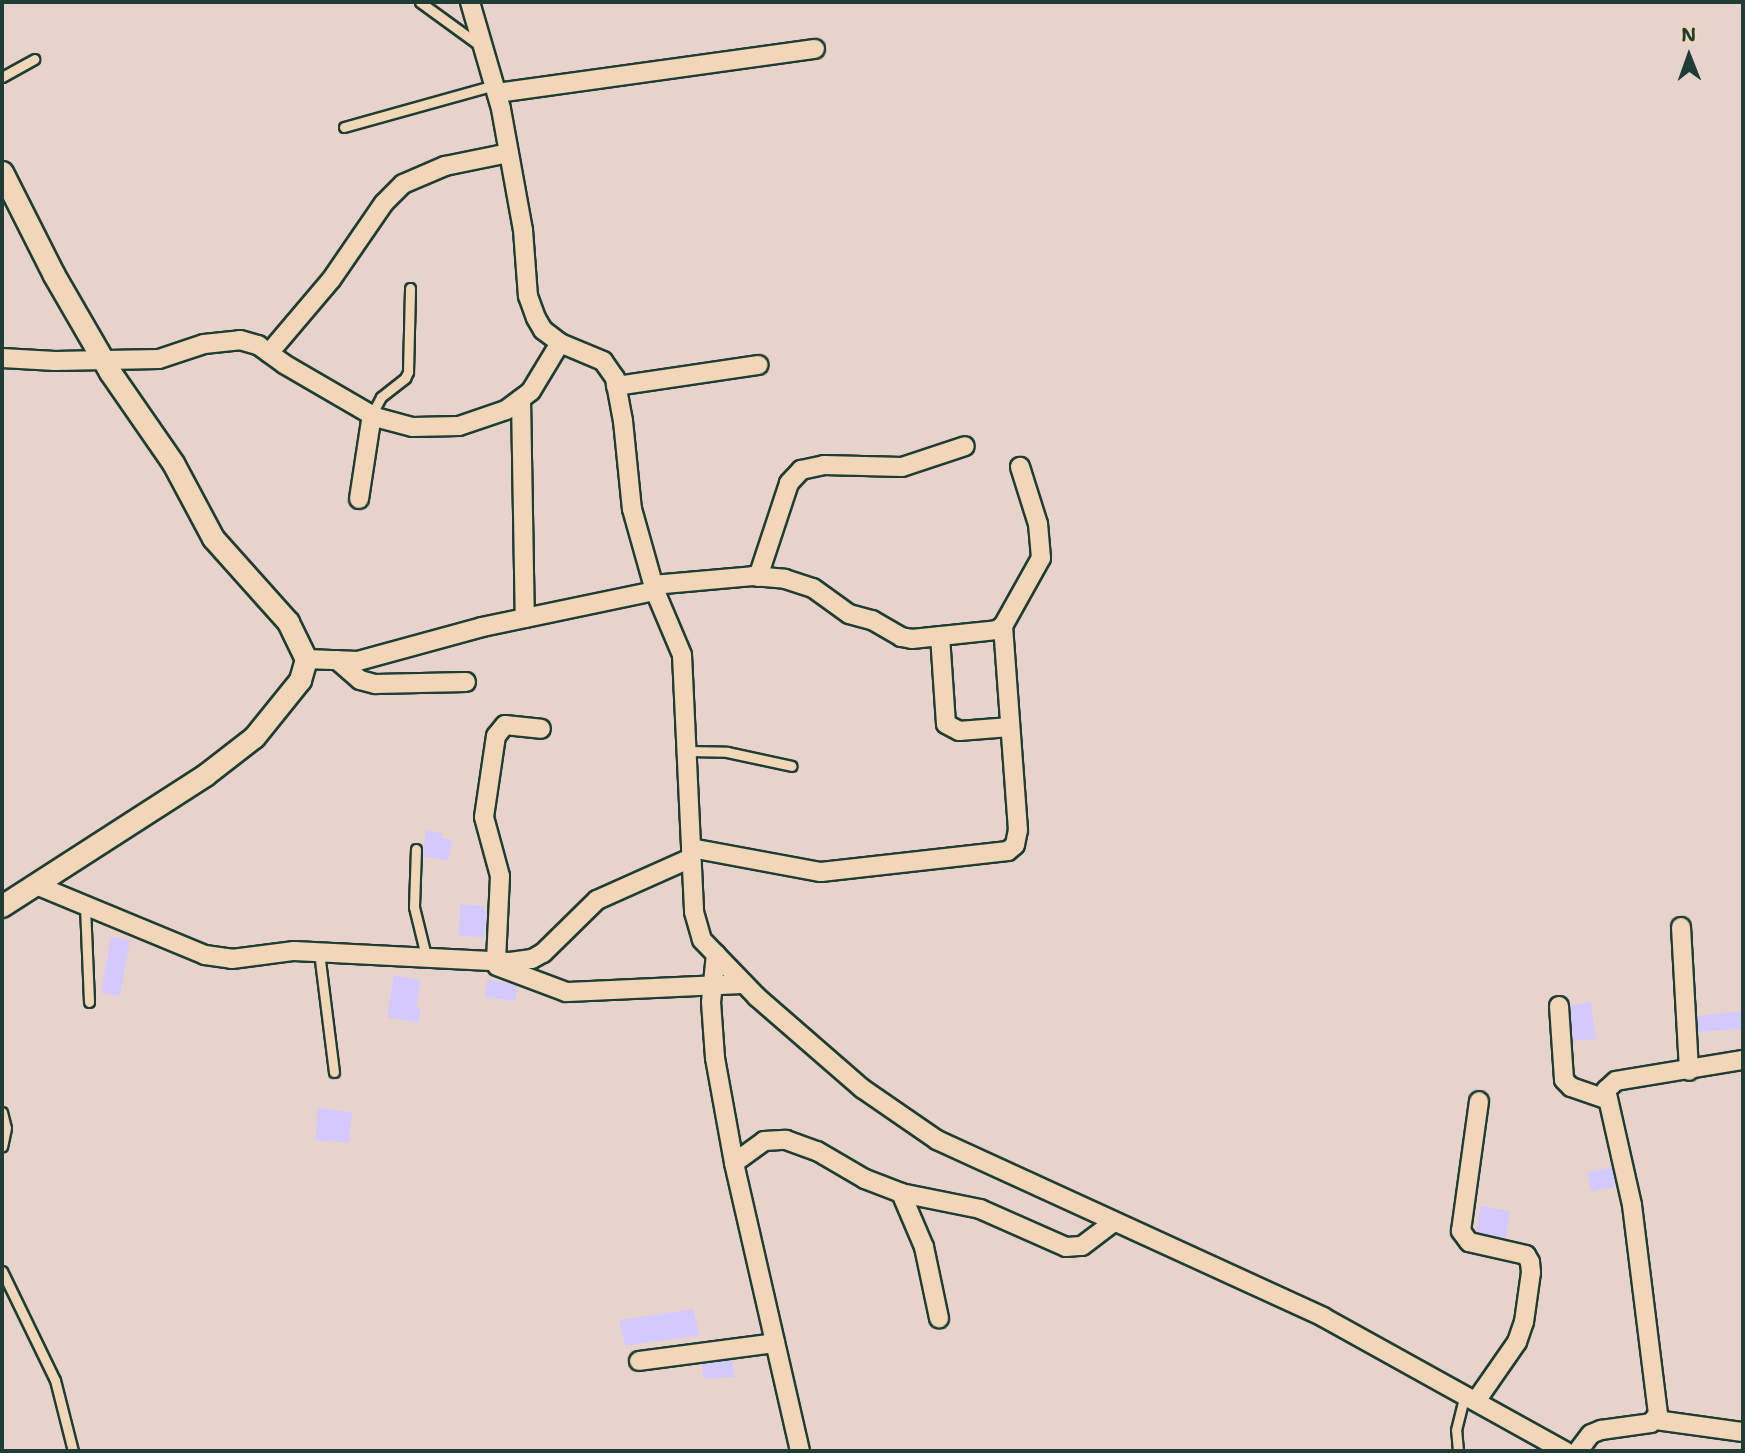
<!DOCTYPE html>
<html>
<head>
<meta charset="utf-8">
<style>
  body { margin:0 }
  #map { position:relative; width:1745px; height:1453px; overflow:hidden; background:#e8d3cc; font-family:"Shantell Sans",sans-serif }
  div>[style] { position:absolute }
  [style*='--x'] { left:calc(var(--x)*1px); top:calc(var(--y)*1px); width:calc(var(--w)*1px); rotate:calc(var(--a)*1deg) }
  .building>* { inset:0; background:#d4c9fc }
  .roads { filter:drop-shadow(2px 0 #1f3d34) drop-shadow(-2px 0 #1f3d34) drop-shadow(0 2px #1f3d34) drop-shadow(0 -2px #1f3d34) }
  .service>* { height:9px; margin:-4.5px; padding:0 4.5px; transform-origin:4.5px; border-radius:4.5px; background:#f1d7b8 }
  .minor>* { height:18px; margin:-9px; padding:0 9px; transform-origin:9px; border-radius:9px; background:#f1d7b8 }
  .tertiary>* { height:21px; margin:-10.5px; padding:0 10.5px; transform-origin:10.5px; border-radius:10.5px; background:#f1d7b8 }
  span { translate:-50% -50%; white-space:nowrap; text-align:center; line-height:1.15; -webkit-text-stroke:5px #f1d7b8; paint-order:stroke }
  .frame { position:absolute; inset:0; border:4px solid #1f3d34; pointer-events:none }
  .north { position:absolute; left:1654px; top:21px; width:70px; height:70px; -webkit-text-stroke:5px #f1d7b8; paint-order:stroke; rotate:359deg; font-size:19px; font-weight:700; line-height:28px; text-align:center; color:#1f3d34 }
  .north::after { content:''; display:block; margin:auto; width:24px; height:32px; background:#1f3d34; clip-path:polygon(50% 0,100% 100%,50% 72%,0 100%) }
</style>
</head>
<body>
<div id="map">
  <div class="building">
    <i style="clip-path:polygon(426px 830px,442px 833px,441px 838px,452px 840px,448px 861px,423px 856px)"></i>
    <i style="clip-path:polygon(460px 904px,484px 906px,484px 910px,487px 910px,484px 937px,459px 936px)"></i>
    <i style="clip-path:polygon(111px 937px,130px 940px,120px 996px,101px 993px)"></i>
    <i style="clip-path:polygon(394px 975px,421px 980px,416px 1007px,421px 1008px,418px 1023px,387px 1017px)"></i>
    <i style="clip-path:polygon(487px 979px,517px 986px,515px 1001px,485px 997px)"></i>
    <i style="clip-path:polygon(1591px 1001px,1596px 1039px,1573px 1041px,1570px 1006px)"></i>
    <i style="clip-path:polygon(1743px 1011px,1743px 1029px,1698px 1032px,1697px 1016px)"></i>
    <i style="clip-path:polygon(318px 1108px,352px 1112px,349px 1143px,315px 1140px)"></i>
    <i style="clip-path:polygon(1612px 1167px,1616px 1186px,1592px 1192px,1587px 1173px)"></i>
    <i style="clip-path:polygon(1481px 1206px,1510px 1211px,1506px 1239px,1476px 1232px)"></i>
    <i style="clip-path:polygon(693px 1309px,699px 1335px,625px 1346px,619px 1320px)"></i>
    <i style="clip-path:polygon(733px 1360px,734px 1377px,703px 1379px,702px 1364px)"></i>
  </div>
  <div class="roads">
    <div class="service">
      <i style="--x:420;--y:2;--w:77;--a:36"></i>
      <i style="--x:2;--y:77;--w:37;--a:-29"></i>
      <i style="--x:344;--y:127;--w:156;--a:-15.6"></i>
      <i style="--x:372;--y:414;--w:19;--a:-62"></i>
      <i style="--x:381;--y:397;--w:31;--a:-38"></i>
      <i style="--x:405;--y:378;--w:7;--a:-63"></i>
      <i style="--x:408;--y:372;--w:84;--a:-88.6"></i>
      <i style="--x:688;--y:751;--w:39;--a:1"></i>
      <i style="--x:727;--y:752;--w:66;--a:12.2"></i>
      <i style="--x:416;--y:849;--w:58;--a:92"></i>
      <i style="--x:414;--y:907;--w:50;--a:76.2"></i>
      <i style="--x:85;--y:906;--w:96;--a:87.6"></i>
      <i style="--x:319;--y:952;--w:121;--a:82.9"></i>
      <i style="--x:2;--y:1112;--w:16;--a:76"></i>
      <i style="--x:6;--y:1128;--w:19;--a:102"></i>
      <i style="--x:2;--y:1271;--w:121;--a:64.1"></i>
      <i style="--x:55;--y:1380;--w:73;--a:75.8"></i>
      <i style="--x:1458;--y:1451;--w:21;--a:-95"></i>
      <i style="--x:1456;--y:1430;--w:36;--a:-76"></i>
    </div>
    <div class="minor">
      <i style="--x:470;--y:2;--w:111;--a:73.8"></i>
      <i style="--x:501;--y:109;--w:123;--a:79.7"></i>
      <i style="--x:523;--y:230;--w:66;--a:85.7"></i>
      <i style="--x:528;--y:296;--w:23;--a:70"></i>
      <i style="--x:536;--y:318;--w:14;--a:60"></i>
      <i style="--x:543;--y:330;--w:21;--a:37"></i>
      <i style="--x:560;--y:343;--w:47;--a:22.7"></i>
      <i style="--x:603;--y:361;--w:21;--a:55"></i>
      <i style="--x:615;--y:378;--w:44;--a:79.5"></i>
      <i style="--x:623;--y:421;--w:88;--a:84.2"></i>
      <i style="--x:632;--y:509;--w:85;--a:74.3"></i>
      <i style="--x:655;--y:591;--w:69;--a:67.1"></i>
      <i style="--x:682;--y:655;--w:257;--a:87.3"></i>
      <i style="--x:694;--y:912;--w:29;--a:74"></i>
      <i style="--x:702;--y:940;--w:79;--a:46"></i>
      <i style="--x:757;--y:997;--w:140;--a:41"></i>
      <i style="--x:863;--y:1089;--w:90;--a:34.6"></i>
      <i style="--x:937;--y:1140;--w:425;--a:24.6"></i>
      <i style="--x:1323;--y:1317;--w:277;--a:29"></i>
      <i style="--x:497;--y:93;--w:321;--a:-7.9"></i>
      <i style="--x:269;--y:353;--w:96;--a:-49.7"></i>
      <i style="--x:331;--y:280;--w:93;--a:-55.5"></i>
      <i style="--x:384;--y:203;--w:27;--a:-45"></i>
      <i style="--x:403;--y:184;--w:46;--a:-23.2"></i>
      <i style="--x:445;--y:166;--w:65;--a:-11.5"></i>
      <i style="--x:2;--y:358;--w:53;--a:3.2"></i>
      <i style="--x:55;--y:361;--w:104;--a:-1.1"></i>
      <i style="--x:159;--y:359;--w:47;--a:-18.4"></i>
      <i style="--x:204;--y:344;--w:36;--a:-6"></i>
      <i style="--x:240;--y:340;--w:19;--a:16"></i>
      <i style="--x:258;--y:345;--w:32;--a:36"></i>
      <i style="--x:284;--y:364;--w:105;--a:30.2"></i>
      <i style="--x:375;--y:417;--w:39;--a:15"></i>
      <i style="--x:413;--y:427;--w:46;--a:-1.2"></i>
      <i style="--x:459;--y:426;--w:50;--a:-18.8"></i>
      <i style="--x:506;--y:410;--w:31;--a:-37"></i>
      <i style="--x:531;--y:391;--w:56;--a:-58.9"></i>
      <i style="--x:616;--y:386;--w:144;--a:-8.4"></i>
      <i style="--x:521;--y:399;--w:219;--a:89"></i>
      <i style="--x:359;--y:499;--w:86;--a:-81.3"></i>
      <i style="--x:758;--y:577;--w:99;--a:-71.7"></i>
      <i style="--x:789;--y:483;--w:18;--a:-47"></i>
      <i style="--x:801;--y:470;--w:24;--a:-12"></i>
      <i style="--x:824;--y:465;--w:78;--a:1.5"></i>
      <i style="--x:902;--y:467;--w:66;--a:-18.4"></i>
      <i style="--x:653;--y:585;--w:100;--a:-5.1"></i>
      <i style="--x:753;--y:576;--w:32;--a:5"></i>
      <i style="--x:785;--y:579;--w:29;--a:18"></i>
      <i style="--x:813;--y:588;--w:44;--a:35.8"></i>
      <i style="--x:849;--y:614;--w:24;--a:15"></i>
      <i style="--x:872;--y:620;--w:34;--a:30"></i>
      <i style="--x:901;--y:637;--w:11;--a:10"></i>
      <i style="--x:912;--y:639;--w:85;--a:-6"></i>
      <i style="--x:997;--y:630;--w:7;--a:-34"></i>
      <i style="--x:1003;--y:626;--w:78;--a:-60.8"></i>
      <i style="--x:1041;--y:558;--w:34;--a:-95"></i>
      <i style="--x:1038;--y:524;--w:60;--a:-107.5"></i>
      <i style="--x:940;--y:636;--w:88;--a:86.1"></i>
      <i style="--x:946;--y:724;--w:15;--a:28"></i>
      <i style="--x:959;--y:731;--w:51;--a:-4.5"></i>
      <i style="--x:306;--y:659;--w:52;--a:2.2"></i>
      <i style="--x:358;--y:661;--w:129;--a:-15.3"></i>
      <i style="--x:482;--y:627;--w:177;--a:-11.8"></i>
      <i style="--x:337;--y:660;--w:30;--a:41"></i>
      <i style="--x:360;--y:680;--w:16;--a:15"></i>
      <i style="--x:375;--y:684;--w:91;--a:-1.3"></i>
      <i style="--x:691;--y:848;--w:132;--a:10.5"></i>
      <i style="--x:821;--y:872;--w:188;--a:-6.4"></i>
      <i style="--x:1008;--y:851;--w:9;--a:-41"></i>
      <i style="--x:1015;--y:845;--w:15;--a:-79"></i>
      <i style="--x:1018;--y:830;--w:205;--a:-94.2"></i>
      <i style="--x:36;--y:885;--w:183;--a:22.5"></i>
      <i style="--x:205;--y:955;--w:27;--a:8"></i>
      <i style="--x:232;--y:959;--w:63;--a:-7.4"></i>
      <i style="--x:294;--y:951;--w:216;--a:2.9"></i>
      <i style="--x:510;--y:962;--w:22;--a:-8"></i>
      <i style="--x:532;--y:959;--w:13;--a:-29"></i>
      <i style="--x:543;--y:953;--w:76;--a:-44.5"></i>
      <i style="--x:597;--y:900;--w:103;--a:-24.1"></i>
      <i style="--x:1681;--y:927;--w:144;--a:86.8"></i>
      <i style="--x:716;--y:954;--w:48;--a:95.9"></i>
      <i style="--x:711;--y:1002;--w:56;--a:85.9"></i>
      <i style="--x:715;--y:1058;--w:107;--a:79.7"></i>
      <i style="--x:734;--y:1163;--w:295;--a:77.1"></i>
      <i style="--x:496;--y:961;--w:85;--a:-87.3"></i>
      <i style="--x:500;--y:876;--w:61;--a:-105.2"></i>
      <i style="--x:484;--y:817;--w:82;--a:-81.6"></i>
      <i style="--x:496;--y:736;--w:14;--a:-51"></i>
      <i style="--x:505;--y:725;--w:36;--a:6"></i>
      <i style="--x:497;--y:966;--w:74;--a:20.6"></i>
      <i style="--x:566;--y:992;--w:178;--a:-2.6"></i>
      <i style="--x:1559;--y:1006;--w:74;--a:86.1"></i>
      <i style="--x:1564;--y:1080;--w:10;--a:45"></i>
      <i style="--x:1571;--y:1087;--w:39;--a:19"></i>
      <i style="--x:734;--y:1163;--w:37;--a:-36"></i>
      <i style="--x:764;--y:1141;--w:22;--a:-3"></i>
      <i style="--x:786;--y:1140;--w:33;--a:20"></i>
      <i style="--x:817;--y:1151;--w:56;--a:30.3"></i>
      <i style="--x:865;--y:1179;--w:39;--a:21"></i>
      <i style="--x:901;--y:1193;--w:81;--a:11.4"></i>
      <i style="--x:980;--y:1209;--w:94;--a:23.8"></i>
      <i style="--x:1066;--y:1247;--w:16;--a:-4"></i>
      <i style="--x:1082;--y:1246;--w:40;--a:-37"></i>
      <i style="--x:901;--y:1193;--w:59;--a:66.9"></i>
      <i style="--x:924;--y:1247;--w:73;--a:78.1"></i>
      <i style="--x:639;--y:1361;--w:137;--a:-7.5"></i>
      <i style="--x:1476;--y:1401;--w:72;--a:-55.2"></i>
      <i style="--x:1517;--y:1342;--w:21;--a:-71"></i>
      <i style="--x:1524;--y:1322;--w:50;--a:-82"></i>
      <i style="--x:1531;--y:1272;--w:10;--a:-96"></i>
      <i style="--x:1530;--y:1262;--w:8;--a:-120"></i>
      <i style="--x:1526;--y:1255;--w:58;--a:-167.2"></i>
      <i style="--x:1469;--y:1242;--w:14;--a:-126"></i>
      <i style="--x:1461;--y:1231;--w:131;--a:-82.1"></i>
      <i style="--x:1656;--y:1420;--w:88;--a:7.9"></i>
      <i style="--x:1578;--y:1451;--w:21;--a:-53"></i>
      <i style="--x:1591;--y:1434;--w:11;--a:-22"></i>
      <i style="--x:1601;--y:1430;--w:50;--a:-8"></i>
      <i style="--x:1651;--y:1423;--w:11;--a:-52"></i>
      <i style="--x:1658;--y:1414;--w:211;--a:-97.1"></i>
      <i style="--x:1632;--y:1205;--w:118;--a:-102.7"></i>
      <i style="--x:1606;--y:1090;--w:13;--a:-42"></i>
      <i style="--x:1616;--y:1081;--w:129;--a:-9.4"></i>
    </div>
    <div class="tertiary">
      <i style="--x:2;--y:172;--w:115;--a:63.2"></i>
      <i style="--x:54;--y:275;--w:112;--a:60"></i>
      <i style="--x:110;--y:372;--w:111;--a:55.3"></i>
      <i style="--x:173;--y:463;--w:85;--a:61.9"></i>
      <i style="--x:213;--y:538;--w:113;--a:48.2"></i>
      <i style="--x:288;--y:622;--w:41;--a:64.1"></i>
      <i style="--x:306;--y:659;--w:22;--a:106"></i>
      <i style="--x:300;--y:680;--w:73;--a:128.9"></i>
      <i style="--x:254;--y:737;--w:62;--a:142.2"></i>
      <i style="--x:205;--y:775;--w:242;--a:147.2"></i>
    </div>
  </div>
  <div class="frame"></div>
  <div class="north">N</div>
</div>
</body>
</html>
